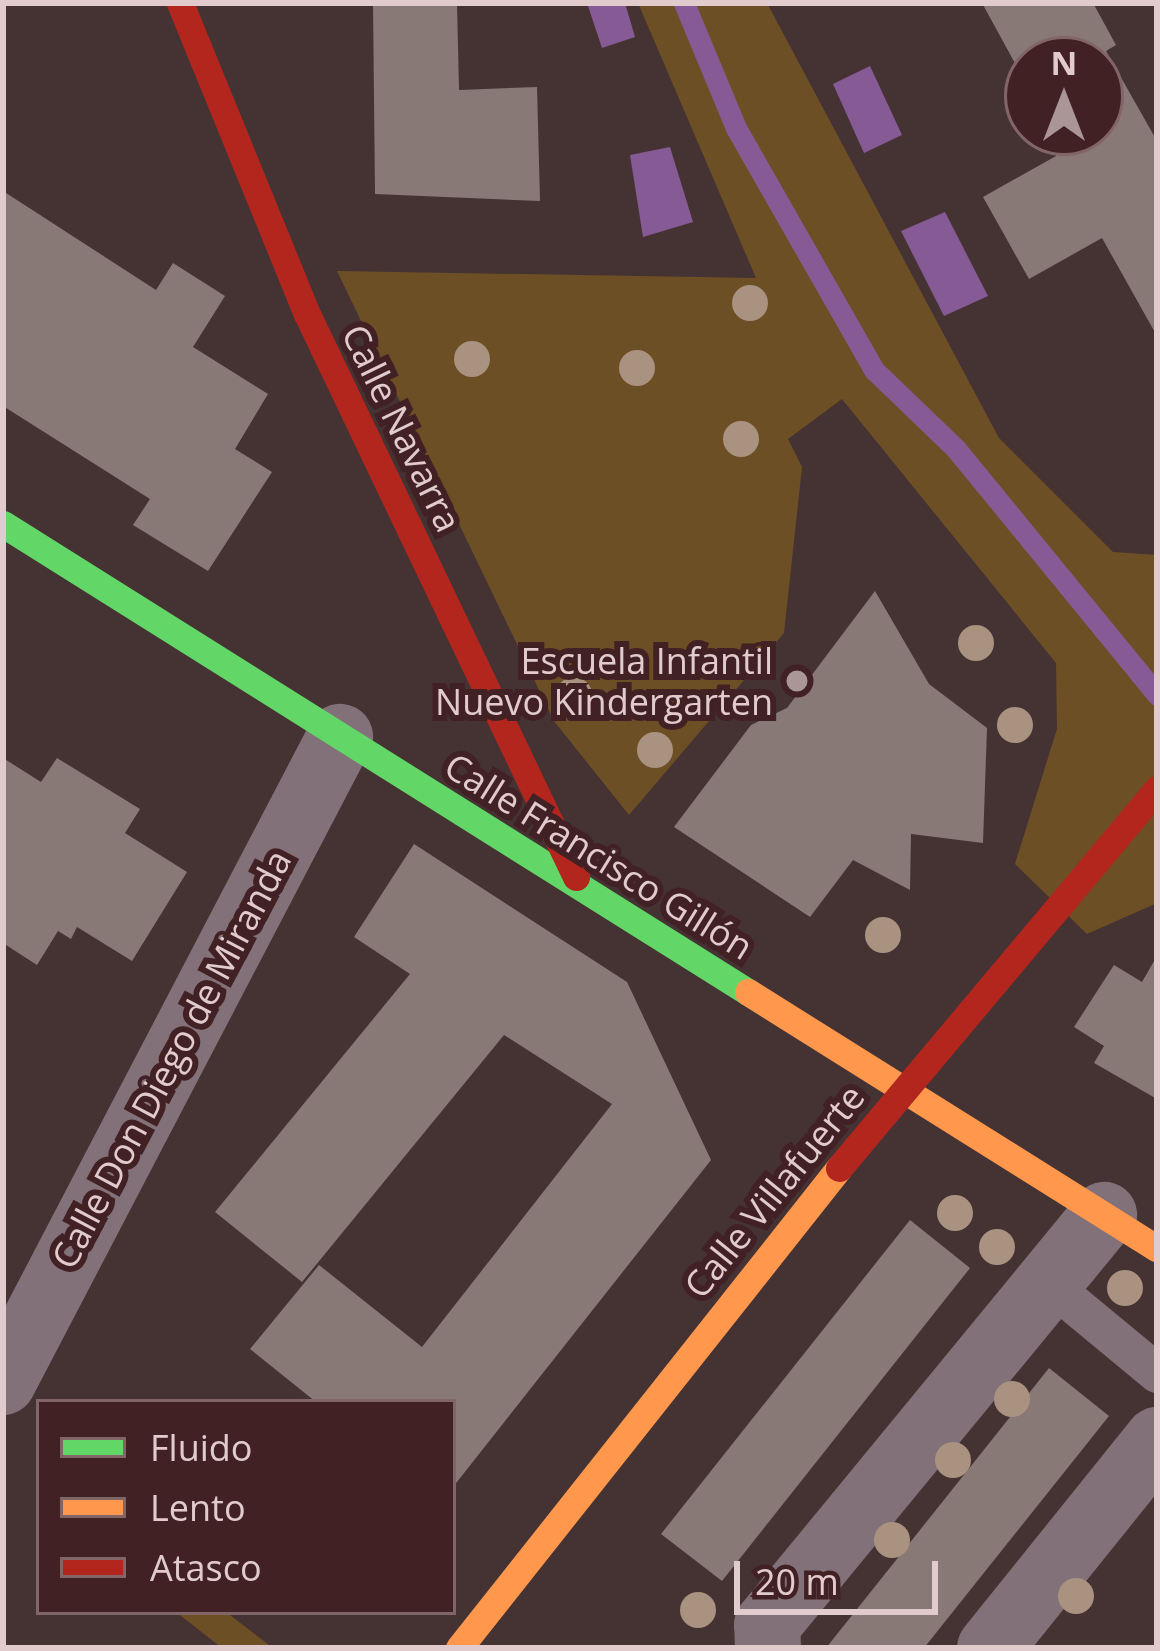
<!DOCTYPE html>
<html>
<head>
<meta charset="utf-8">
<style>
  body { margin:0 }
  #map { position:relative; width:1160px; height:1651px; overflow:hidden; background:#453334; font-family:"Open Sans",sans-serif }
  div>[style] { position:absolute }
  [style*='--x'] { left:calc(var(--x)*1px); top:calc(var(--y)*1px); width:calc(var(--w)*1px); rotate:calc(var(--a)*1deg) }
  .green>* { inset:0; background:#6d4f25 }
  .water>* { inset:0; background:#865a94 }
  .stream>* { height:21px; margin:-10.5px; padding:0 10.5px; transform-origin:10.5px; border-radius:10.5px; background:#865a94 }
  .building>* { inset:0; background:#887976 }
  .lane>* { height:39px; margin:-19.5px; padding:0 19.5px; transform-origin:19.5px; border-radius:19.5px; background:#827179 }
  .street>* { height:66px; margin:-33px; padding:0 33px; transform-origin:33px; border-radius:33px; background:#827179 }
  .fast>* { height:27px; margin:-13.5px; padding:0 13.5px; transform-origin:13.5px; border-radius:13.5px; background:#63d668 }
  .slow>* { height:27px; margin:-13.5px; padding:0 13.5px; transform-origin:13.5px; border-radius:13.5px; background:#ff974d }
  .jam>* { height:27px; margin:-13.5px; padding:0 13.5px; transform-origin:13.5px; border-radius:13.5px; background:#b3261e }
  .trees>* { width:36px; height:36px; margin:-18px; border-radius:50%; background:#a9927f }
  .dots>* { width:33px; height:33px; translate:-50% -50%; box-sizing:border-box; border:6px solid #422124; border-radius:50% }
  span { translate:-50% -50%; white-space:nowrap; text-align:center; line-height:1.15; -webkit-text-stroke:12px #422124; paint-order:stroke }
  .street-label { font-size:36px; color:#e1cbcc }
  .poi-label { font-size:36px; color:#e1cbcc }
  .right { translate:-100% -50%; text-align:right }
  .frame { position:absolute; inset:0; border:6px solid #e1cbcc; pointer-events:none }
  .legend { position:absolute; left:36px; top:1399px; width:420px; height:216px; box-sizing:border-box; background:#422124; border:3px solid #826567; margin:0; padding:15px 21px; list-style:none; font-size:36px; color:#e1cbcc }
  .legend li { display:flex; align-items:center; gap:24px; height:60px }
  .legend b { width:60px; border:3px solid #826567 }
  .north { position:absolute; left:1004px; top:36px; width:120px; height:120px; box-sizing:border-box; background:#422124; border:3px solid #826567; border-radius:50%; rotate:0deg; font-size:33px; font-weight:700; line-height:48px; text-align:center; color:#e1cbcc }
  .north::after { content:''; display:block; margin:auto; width:42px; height:54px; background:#aa9697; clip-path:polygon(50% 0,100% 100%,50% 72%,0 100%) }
  .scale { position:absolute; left:734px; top:1561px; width:204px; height:54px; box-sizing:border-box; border:6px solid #e1cbcc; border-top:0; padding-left:15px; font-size:36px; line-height:42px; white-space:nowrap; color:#e1cbcc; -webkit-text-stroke:9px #422124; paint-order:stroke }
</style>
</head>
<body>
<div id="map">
  <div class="green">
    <i style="clip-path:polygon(638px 3px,767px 3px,999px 438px,1113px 552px,1157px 555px,1157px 903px,1087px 934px,1015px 864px,1057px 729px,1056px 663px,842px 399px,788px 439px,802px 467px,784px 633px,629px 815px,554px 721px,337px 271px,756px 278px)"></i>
    <i style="clip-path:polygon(176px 1612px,226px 1612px,273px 1648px,222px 1648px)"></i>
  </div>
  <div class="water">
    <i style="clip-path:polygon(587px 3px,625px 3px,635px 37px,602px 48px)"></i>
    <i style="clip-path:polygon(870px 66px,902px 135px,864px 153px,833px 84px)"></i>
    <i style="clip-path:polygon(670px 147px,693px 222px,643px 237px,630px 155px)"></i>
    <i style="clip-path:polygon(945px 212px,988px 296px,944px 316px,901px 231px)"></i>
  </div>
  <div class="stream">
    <i style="--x:684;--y:3;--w:135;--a:67.4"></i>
    <i style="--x:736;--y:128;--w:279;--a:60.3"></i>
    <i style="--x:874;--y:370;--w:114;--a:43.9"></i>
    <i style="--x:956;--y:449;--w:318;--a:50.7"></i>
  </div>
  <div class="building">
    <i style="clip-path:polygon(373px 3px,457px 3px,459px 90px,537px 87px,540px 201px,375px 194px)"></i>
    <i style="clip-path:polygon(982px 3px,1093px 3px,1116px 45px,1106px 51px,1157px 141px,1157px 336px,1102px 238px,1029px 279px,983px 197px,1056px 156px,1053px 132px,1100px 132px,1100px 60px,1028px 60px,1028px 87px)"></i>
    <i style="clip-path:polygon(3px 191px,156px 290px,173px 263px,225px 296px,193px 347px,268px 394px,235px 449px,272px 472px,208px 571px,133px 525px,150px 499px,3px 406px)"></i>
    <i style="clip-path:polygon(875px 591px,929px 684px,987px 728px,983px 843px,911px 834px,910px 890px,853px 860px,810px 917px,674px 827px,751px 725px,787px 708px)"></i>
    <i style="clip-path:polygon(3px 758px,41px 782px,57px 758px,140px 809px,125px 833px,187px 872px,132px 961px,77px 927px,71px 939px,58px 931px,37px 965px,3px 943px)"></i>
    <i style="clip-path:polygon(414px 844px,627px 982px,711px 1160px,453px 1487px,453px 1402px,316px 1402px,250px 1349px,319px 1265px,422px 1347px,612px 1104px,504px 1035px,302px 1282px,215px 1212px,410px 974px,354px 937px)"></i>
    <i style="clip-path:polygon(1157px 956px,1157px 1099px,1094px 1063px,1104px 1046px,1074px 1027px,1114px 965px,1142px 982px)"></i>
    <i style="clip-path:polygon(910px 1220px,970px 1268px,722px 1581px,661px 1534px)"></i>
    <i style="clip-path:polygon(1049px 1368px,1109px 1416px,924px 1648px,826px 1648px)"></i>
  </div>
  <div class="lane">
    <i style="--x:1047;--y:1282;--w:143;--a:39.6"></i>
  </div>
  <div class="street">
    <i style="--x:3;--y:1382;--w:728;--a:-62.41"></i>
    <i style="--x:768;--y:1648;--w:23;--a:-92"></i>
    <i style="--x:767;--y:1625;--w:531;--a:-50.58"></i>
    <i style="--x:990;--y:1648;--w:267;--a:-51.2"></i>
  </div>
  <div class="fast">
    <i style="--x:3;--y:524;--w:880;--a:32.14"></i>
  </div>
  <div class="slow">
    <i style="--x:748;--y:992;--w:483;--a:32.1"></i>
    <i style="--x:459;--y:1648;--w:612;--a:-51.63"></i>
  </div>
  <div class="jam">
    <i style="--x:180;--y:3;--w:336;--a:67.8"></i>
    <i style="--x:307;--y:314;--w:624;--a:64.46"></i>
    <i style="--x:839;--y:1168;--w:495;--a:-50"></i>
  </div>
  <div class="trees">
    <i style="left:750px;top:303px"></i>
    <i style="left:472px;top:359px"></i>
    <i style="left:637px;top:368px"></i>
    <i style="left:741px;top:439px"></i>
    <i style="left:976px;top:643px"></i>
    <i style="left:574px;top:695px"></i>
    <i style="left:1015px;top:725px"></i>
    <i style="left:655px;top:750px"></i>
    <i style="left:883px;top:935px"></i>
    <i style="left:955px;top:1213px"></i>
    <i style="left:997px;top:1247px"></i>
    <i style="left:1125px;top:1288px"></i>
    <i style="left:1012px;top:1399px"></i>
    <i style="left:953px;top:1460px"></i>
    <i style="left:892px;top:1540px"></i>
    <i style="left:1076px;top:1596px"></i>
    <i style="left:698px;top:1610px"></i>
  </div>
  <div class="dots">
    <i style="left:797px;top:681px;background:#aa9697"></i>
  </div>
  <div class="street-label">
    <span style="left:402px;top:428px;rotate:64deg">Calle Navarra</span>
    <span style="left:599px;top:856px;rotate:32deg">Calle Francisco Gillón</span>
    <span style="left:171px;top:1059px;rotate:-62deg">Calle Don Diego de Miranda</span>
    <span style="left:774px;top:1191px;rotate:-51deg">Calle Villafuerte</span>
  </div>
  <div class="poi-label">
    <span class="right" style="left:773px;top:681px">Escuela Infantil<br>Nuevo Kindergarten</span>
  </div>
  <div class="frame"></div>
  <ul class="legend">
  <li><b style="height:15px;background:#63d668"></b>Fluido</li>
  <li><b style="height:15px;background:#ff974d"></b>Lento</li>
  <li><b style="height:15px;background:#b3261e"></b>Atasco</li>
  </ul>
  <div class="north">N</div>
  <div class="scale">20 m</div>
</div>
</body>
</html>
